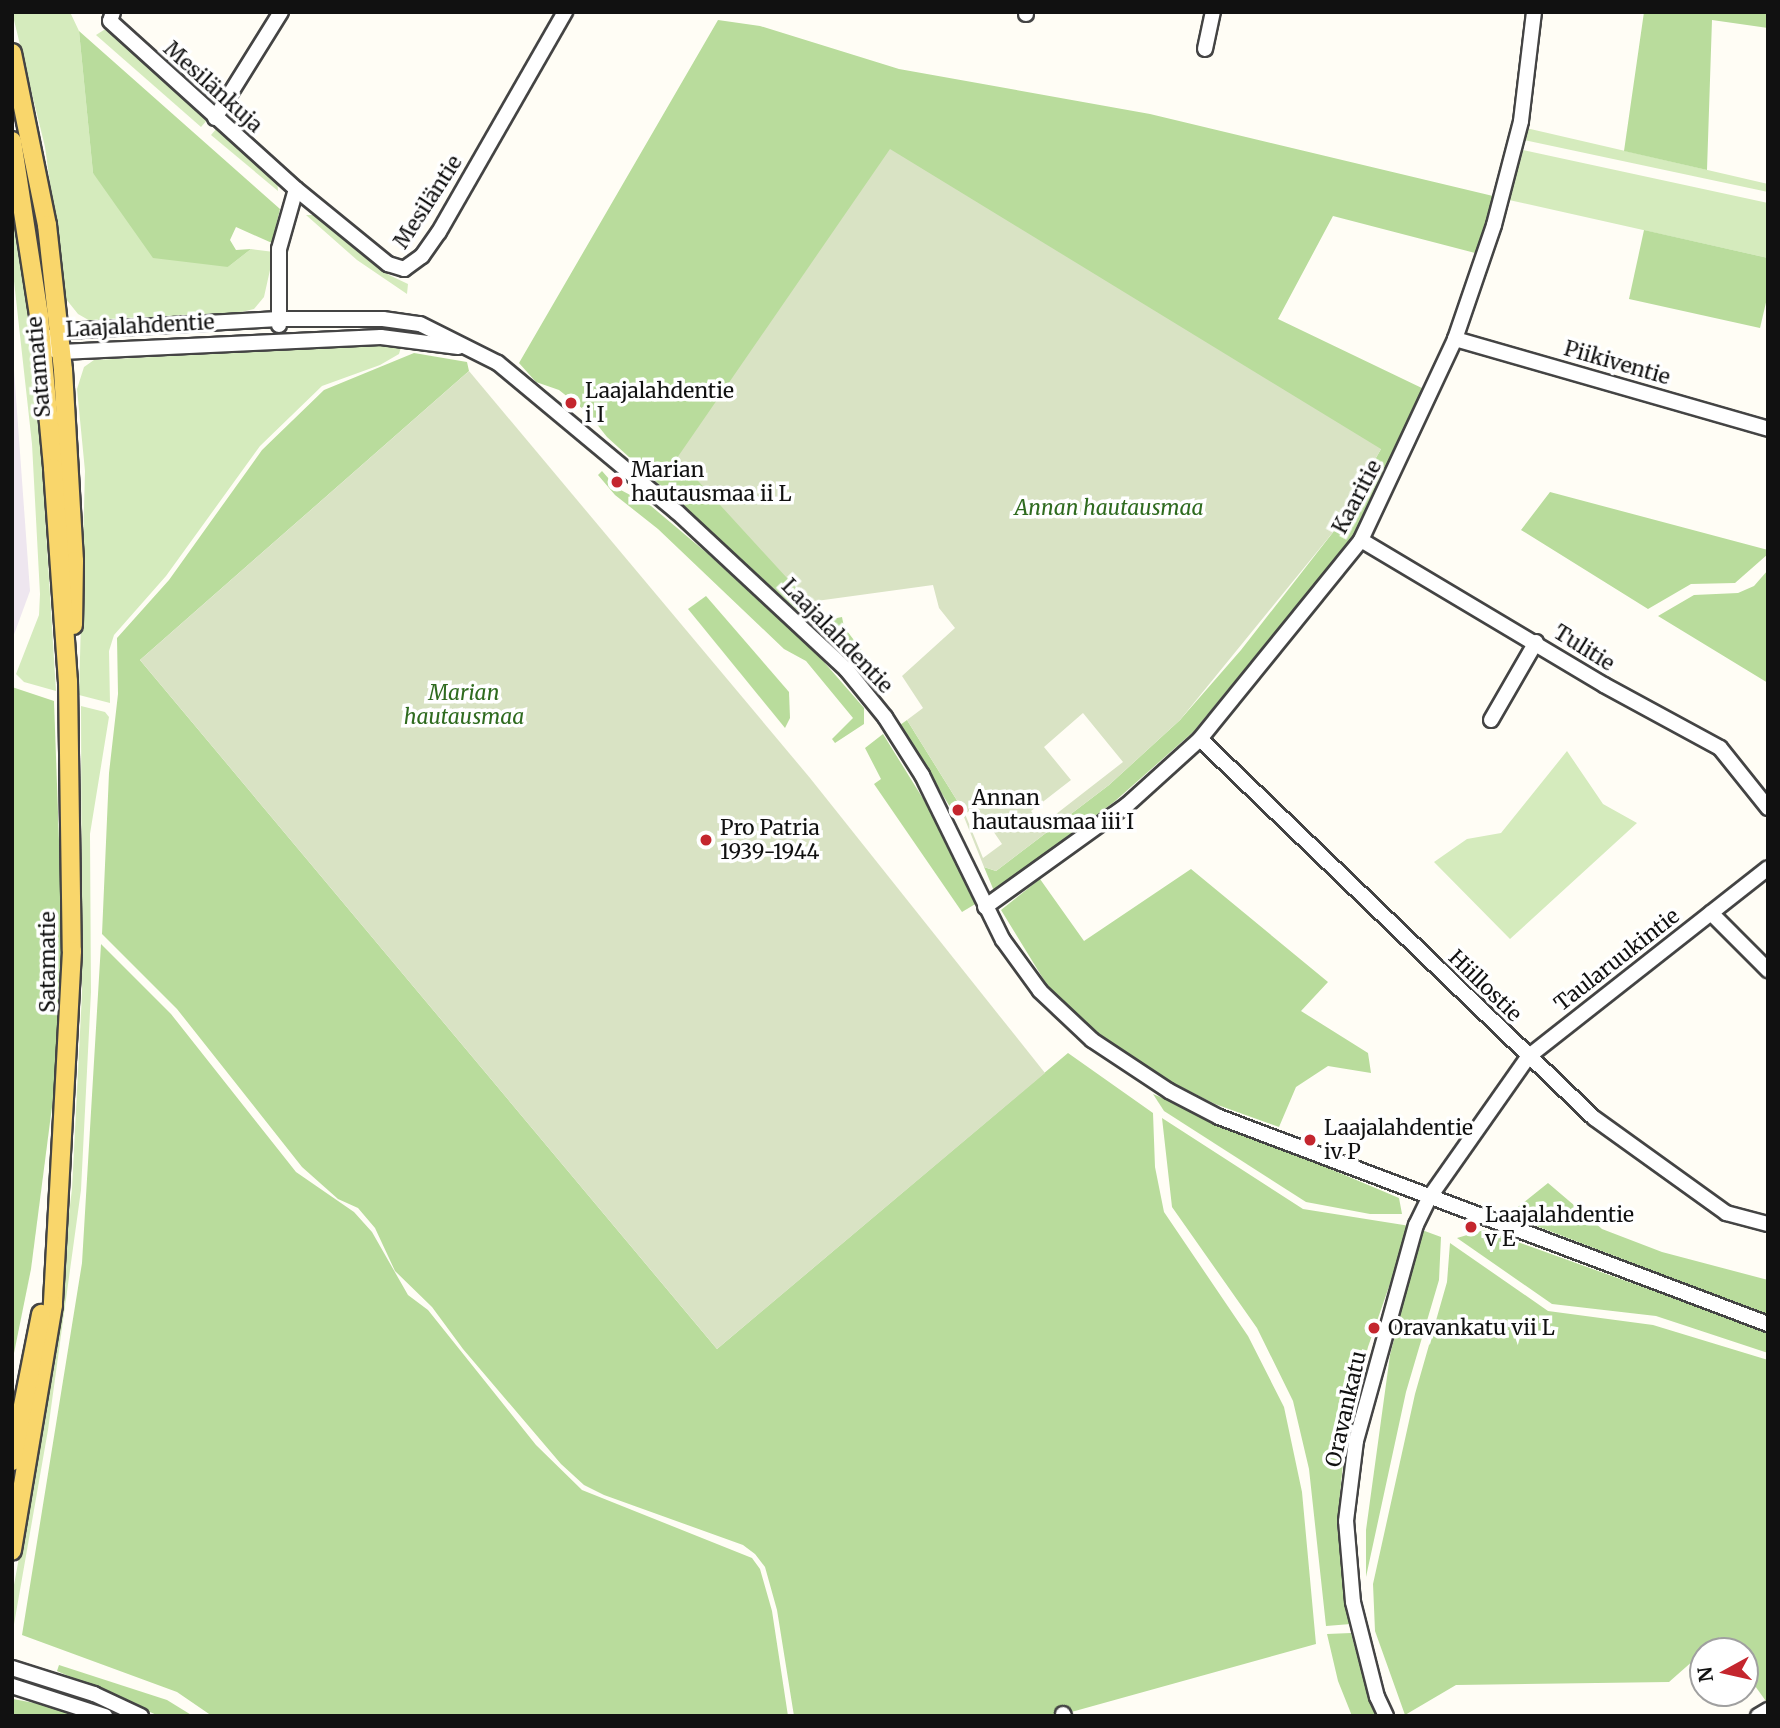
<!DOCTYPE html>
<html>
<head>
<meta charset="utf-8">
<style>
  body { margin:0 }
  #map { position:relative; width:1780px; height:1728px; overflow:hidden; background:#fffdf5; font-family:Merriweather,serif }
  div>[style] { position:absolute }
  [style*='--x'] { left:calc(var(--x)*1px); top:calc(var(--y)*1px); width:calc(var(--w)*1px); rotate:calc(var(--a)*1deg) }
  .industrial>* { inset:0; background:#eee6ef }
  .green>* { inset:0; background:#d5ebbd }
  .forest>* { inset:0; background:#b9dc9c }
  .cemetery>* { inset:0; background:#d9e3c4 }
  .roads { filter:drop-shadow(2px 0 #444) drop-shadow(-2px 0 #444) drop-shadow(0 2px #444) drop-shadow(0 -2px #444) }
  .minor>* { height:14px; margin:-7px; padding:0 7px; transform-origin:7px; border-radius:7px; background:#fff }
  .major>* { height:18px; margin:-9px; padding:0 9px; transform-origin:9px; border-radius:9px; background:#f9d66b }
  .dots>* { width:19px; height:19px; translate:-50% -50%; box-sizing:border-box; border:4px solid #fff; border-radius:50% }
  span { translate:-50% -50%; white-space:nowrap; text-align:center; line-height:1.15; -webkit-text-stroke:7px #fff; paint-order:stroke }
  .street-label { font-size:21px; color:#111 }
  .poi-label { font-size:21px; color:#111 }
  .left { translate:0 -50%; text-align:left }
  .park-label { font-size:21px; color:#2f6b1f; font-style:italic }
  .frame { position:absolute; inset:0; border:14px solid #111; pointer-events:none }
  .north { position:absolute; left:1689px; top:1637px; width:70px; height:70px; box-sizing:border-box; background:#fff; border:2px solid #a0a0a0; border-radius:50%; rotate:262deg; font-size:19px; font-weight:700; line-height:28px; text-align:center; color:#111 }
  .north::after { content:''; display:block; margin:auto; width:24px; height:32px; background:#c4262e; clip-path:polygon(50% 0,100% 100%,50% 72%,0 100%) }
</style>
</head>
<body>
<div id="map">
  <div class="industrial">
    <i style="clip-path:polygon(12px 342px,30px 591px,12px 640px)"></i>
  </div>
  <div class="green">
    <i style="clip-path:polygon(12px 12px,70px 12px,79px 31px,93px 173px,228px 267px,251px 249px,274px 252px,264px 297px,254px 309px,220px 317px,92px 322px,78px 314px,66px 299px,45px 147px)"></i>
    <i style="clip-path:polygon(107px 28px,208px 119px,201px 127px,96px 35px)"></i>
    <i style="clip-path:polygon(217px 128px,277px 180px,278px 191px,211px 135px)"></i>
    <i style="clip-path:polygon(1526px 128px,1768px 184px,1768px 192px,1524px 140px)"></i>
    <i style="clip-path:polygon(1523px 150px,1768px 203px,1768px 258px,1509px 200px)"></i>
    <i style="clip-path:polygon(12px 176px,34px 338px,56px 691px,24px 682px,16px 674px,39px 615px,40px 594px,32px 444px,12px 263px)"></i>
    <i style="clip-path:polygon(306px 215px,317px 215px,389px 275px,408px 284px,407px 294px,357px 260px)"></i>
    <i style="clip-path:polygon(402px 344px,399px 354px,380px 365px,322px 386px,260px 446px,166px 576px,114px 635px,109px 651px,110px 703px,79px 695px,85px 471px,77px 389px,84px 367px,94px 360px)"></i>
    <i style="clip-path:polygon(81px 706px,105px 712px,109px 717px,90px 834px,91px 992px,81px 1190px,48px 1430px,13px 1630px,12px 1596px,42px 1431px,72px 1189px,82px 993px)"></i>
    <i style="clip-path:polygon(1567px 751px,1603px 804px,1637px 823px,1510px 939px,1434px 862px,1467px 839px,1501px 833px)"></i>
  </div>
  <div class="forest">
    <i style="clip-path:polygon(1644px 12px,1768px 12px,1768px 28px,1712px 20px,1707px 170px,1624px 151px)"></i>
    <i style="clip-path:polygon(718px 20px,760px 26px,899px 69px,1150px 114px,1493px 196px,1479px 254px,1333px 216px,1278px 319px,1426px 390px,1352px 538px,1193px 732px,1114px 802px,994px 891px,984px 867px,996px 871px,1109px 785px,1180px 720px,1241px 650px,1334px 531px,1381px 449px,797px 590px,809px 602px,798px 611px,607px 437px,588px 413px,559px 390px,536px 382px,519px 363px)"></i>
    <i style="clip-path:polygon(79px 31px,280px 209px,272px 243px,236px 227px,230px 240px,236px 250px,251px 249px,228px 267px,153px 258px,93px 173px)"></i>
    <i style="clip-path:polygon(1644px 230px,1768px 258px,1768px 294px,1760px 328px,1629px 299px)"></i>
    <i style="clip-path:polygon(414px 353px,467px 362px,469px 371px,140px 660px,717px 1349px,1068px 1053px,1153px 1113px,1155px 1167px,1164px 1212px,1248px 1336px,1284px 1407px,1302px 1492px,1316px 1644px,1057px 1716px,794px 1716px,777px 1610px,765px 1567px,755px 1554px,743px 1545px,604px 1495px,584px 1485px,561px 1464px,463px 1349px,432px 1307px,395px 1271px,375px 1228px,358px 1208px,338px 1199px,302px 1167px,177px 1009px,102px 934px,109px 773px,118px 694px,117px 638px,169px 580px,262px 450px,324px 390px)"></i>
    <i style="clip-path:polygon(602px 471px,617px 488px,651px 506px,708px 554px,817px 654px,864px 708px,864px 724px,835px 743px,832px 739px,853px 718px,806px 661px,784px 649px,658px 529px,615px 495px,598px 475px)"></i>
    <i style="clip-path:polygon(1550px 492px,1768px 550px,1768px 554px,1735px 583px,1691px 584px,1648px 609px,1521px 530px)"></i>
    <i style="clip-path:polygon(1768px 570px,1768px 683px,1658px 616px,1694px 595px,1738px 593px,1754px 586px)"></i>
    <i style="clip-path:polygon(706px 596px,789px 692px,790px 718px,785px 728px,688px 609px)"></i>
    <i style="clip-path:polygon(842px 617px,844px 627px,888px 685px,878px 692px,822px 630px,832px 619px)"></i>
    <i style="clip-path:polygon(12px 687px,54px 701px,63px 952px,60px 1045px,31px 1269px,12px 1363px)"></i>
    <i style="clip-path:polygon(907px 720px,958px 802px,950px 807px,900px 725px)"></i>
    <i style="clip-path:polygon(883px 734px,930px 810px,977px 903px,962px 912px,874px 784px,881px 779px,865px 748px)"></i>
    <i style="clip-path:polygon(1191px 869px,1328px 982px,1301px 1011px,1368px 1053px,1371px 1073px,1328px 1066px,1296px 1087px,1279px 1127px,1215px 1104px,1153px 1073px,1098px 1034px,1047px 985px,1001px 910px,1040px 879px,1084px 941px)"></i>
    <i style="clip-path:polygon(101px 944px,171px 1014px,296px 1172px,354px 1212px,372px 1232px,408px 1295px,428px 1310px,536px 1445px,582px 1490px,752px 1558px,760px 1569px,772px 1611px,788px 1716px,212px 1716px,177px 1692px,22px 1635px,82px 1263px)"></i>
    <i style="clip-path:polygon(1153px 1094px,1399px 1198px,1402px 1214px,1370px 1214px,1306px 1202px,1164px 1111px)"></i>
    <i style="clip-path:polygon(1162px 1118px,1303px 1209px,1410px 1226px,1368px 1347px,1346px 1432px,1337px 1526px,1351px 1624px,1326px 1626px,1309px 1469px,1293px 1401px,1257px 1328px,1172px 1207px)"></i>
    <i style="clip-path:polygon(1548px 1183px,1602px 1229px,1662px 1252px,1768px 1280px,1768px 1315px,1508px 1215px)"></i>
    <i style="clip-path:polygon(1422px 1230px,1441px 1237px,1439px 1280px,1406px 1392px,1366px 1577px,1366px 1530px,1390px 1355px)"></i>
    <i style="clip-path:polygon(1484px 1230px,1768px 1332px,1768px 1353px,1656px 1316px,1552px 1304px,1457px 1238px)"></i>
    <i style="clip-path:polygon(1450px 1243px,1548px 1311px,1653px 1325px,1768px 1360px,1768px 1704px,1745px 1672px,1745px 1651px,1730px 1651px,1720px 1637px,1669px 1682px,1456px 1685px,1405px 1715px,1375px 1631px,1373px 1584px,1415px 1394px,1447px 1282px)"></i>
    <i style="clip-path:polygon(1351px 1633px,1369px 1699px,1378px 1716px,1352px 1716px,1338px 1681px,1327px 1634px)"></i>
    <i style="clip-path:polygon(59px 1665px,167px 1700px,193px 1716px,159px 1716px,57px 1671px)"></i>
    <i style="clip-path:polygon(13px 1699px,72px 1710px,84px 1716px,12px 1716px)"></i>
  </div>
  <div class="cemetery">
    <i style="clip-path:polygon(evenodd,890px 149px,1381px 449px,1334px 531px,1180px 720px,1109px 785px,996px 871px,984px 867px,958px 802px,907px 720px,923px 708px,902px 676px,955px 628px,939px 608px,933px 585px,809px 602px,677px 458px,890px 149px,1083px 713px,1123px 762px,1042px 825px,1031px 811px,1071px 780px,1044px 747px,1083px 713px,890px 149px,976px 806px,1002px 844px,983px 858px,965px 814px,976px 806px)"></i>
    <i style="clip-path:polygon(469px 371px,810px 778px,1045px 1073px,717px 1349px,140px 660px)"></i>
  </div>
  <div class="roads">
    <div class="minor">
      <i style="--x:113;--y:12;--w:9;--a:108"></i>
      <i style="--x:110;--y:21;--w:251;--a:42.1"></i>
      <i style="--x:296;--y:189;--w:119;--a:39.2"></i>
      <i style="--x:388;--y:264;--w:17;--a:17"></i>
      <i style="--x:404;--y:269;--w:22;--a:-36"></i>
      <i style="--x:422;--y:256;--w:29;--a:-55"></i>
      <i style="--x:439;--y:232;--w:254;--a:-60.2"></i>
      <i style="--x:1026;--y:14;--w:2;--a:-90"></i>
      <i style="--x:1205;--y:49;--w:38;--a:-78"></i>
      <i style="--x:215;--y:118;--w:125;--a:-58.1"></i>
      <i style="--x:279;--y:325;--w:76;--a:-90"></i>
      <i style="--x:279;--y:249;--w:62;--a:-74.2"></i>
      <i style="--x:51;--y:338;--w:11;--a:-41"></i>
      <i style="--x:59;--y:331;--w:23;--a:-2"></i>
      <i style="--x:82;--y:330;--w:197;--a:-3.2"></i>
      <i style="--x:279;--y:319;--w:104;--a:0"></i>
      <i style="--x:383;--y:319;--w:37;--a:8"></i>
      <i style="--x:420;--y:324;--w:87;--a:26.6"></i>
      <i style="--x:498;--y:363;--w:233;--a:39.8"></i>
      <i style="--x:677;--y:512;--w:231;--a:42.9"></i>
      <i style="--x:846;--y:669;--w:62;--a:50.9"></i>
      <i style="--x:885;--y:717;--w:69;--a:57.5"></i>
      <i style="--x:922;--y:775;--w:184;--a:63.9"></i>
      <i style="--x:1003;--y:940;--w:63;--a:54"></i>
      <i style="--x:1040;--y:991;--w:71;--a:43.3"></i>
      <i style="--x:1092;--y:1040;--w:92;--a:33.5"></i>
      <i style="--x:1169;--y:1091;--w:56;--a:27.5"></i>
      <i style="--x:1219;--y:1117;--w:587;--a:20.66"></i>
      <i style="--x:1455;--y:339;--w:326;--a:16"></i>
      <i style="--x:42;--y:346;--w:20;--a:18"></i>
      <i style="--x:61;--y:352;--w:320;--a:-2.7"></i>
      <i style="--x:381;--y:337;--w:78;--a:7.4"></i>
      <i style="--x:1361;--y:540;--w:283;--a:30.8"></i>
      <i style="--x:1604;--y:685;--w:132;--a:28.5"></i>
      <i style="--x:1720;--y:748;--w:77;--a:51.3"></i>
      <i style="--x:1491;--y:720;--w:90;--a:-60"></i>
      <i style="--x:1200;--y:739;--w:547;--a:43.89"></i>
      <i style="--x:1594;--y:1118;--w:163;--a:35.7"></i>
      <i style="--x:1726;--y:1213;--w:43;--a:14.7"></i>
      <i style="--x:985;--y:907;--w:175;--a:-35.7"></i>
      <i style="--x:1127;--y:805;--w:98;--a:-42.1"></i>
      <i style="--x:1200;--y:739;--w:256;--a:-51"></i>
      <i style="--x:1361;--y:540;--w:222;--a:-64.9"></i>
      <i style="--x:1455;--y:339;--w:120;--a:-71.1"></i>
      <i style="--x:1494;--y:225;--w:107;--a:-75.4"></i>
      <i style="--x:1521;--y:121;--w:110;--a:-83.2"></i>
      <i style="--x:1711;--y:913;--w:81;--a:45"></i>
      <i style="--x:12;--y:1668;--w:86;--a:17.6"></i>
      <i style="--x:94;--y:1694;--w:52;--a:25.1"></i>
      <i style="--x:12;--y:1686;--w:98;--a:17.9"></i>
      <i style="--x:1063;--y:1714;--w:2;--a:63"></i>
      <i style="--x:1386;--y:1716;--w:21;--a:-115"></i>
      <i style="--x:1377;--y:1697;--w:98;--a:-104.2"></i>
      <i style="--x:1353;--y:1602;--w:81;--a:-94.9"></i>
      <i style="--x:1346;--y:1521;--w:81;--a:-82.9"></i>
      <i style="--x:1356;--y:1441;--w:224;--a:-74.5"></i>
      <i style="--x:1416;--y:1225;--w:30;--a:-64"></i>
      <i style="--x:1429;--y:1198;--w:172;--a:-54.9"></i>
      <i style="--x:1528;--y:1057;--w:305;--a:-38.2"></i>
      <i style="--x:1758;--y:1716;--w:12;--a:-31"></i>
    </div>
    <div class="major">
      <i style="--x:12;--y:53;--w:176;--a:78.5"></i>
      <i style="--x:47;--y:225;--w:146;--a:83.7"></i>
      <i style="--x:63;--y:370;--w:191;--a:86.7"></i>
      <i style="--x:74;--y:561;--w:64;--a:90.9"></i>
      <i style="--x:12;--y:141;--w:177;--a:81.2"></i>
      <i style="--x:39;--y:316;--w:153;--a:84.7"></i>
      <i style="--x:53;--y:468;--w:214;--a:86"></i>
      <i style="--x:68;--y:681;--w:270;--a:89.2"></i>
      <i style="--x:72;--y:951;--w:355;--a:93.1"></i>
      <i style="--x:53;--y:1305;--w:249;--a:99.5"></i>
      <i style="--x:12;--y:1461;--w:150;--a:-78.8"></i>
    </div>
  </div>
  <div class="dots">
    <i style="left:571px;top:403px;background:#c4262e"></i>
    <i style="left:617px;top:482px;background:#c4262e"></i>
    <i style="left:958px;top:810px;background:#c4262e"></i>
    <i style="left:706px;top:840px;background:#c4262e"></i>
    <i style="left:1310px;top:1140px;background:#c4262e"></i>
    <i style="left:1471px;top:1227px;background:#c4262e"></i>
    <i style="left:1374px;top:1328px;background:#c4262e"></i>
  </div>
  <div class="street-label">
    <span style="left:213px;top:87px;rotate:42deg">Mesilänkuja</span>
    <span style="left:428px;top:202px;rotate:-57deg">Mesiläntie</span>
    <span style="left:140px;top:326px;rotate:-3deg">Laajalahdentie</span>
    <span style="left:1617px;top:363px;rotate:16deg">Piikiventie</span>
    <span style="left:39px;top:367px;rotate:-95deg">Satamatie</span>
    <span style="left:1357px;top:497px;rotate:-62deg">Kaaritie</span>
    <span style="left:837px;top:636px;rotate:46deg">Laajalahdentie</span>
    <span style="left:1584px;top:648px;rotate:32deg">Tulitie</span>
    <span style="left:1617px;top:960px;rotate:-38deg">Taularuukintie</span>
    <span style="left:48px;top:962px;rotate:-90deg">Satamatie</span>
    <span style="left:1485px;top:986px;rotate:44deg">Hiillostie</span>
    <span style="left:1346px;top:1409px;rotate:-77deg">Oravankatu</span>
  </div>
  <div class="poi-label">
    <span class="left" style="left:585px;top:403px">Laajalahdentie<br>i I</span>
    <span class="left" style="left:631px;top:482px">Marian<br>hautausmaa ii L</span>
    <span class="left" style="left:972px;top:810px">Annan<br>hautausmaa iii I</span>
    <span class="left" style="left:720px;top:840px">Pro Patria<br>1939-1944</span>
    <span class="left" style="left:1324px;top:1140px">Laajalahdentie<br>iv P</span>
    <span class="left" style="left:1485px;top:1227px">Laajalahdentie<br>v E</span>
    <span class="left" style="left:1388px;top:1328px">Oravankatu vii L</span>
  </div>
  <div class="park-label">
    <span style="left:1109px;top:508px">Annan hautausmaa</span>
    <span style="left:464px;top:705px">Marian<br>hautausmaa</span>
  </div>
  <div class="frame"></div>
  <div class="north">N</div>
</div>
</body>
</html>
